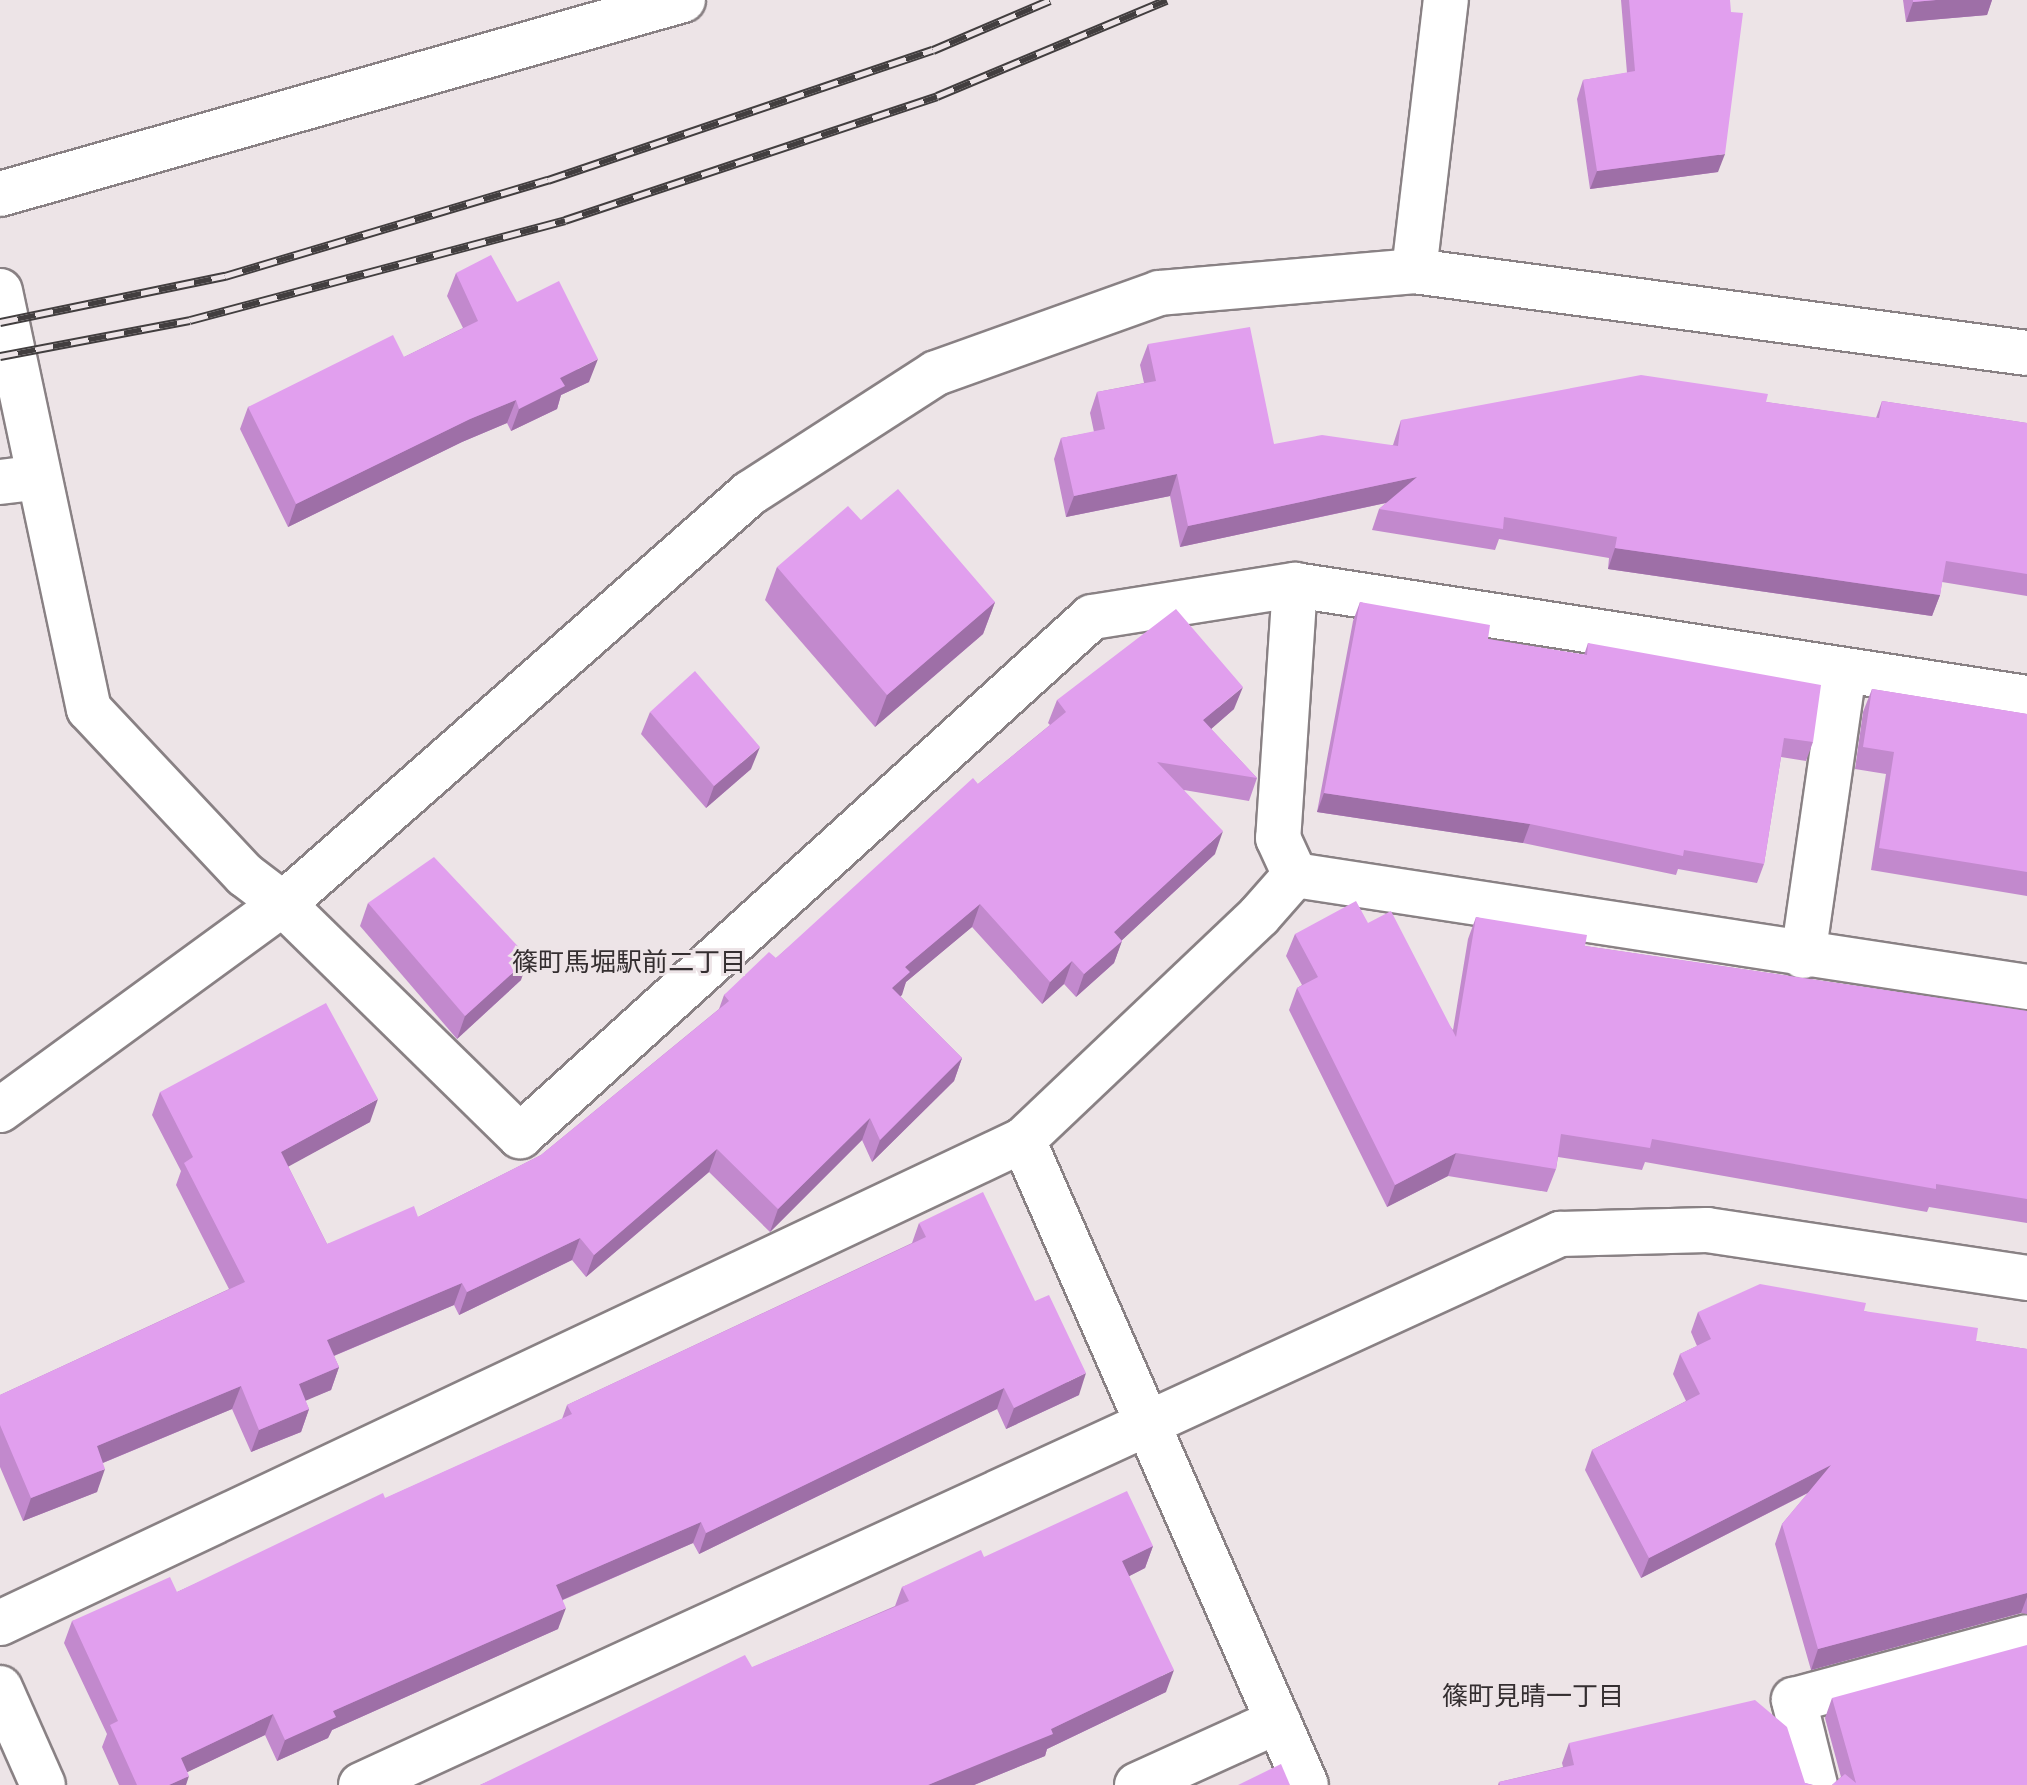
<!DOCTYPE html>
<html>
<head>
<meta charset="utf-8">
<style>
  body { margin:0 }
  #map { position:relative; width:2027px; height:1785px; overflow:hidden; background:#ede4e7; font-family:Bitter,"Noto Sans JP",serif }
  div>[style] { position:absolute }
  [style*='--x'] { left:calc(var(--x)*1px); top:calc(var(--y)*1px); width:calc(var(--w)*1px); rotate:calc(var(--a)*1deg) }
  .roads { filter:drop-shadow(2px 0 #898184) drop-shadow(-2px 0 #898184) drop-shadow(0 2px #898184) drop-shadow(0 -2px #898184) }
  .minor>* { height:44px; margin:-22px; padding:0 22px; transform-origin:22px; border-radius:22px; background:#fff }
  .tertiary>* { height:44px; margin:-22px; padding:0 22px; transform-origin:22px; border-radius:22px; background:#fff }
  .rail>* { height:9px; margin-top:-4.5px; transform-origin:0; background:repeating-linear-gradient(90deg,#ede4e7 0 18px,#423e3f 0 36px); box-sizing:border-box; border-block:2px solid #423e3f }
  .wall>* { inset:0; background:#c289cd }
  .shaded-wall>* { inset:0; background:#9e6fa7 }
  .building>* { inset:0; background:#e19fee }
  span { translate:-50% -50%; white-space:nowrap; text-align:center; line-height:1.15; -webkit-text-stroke:6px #ede4e7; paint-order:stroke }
  .neighbourhood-label { font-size:26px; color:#342e30 }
</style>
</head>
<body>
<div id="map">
  <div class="roads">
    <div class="minor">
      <i style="--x:0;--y:194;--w:710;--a:-15.86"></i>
      <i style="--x:1414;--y:271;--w:273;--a:-83.3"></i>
      <i style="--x:1295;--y:585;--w:254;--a:93.8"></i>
      <i style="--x:1278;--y:838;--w:41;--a:65.3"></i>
      <i style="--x:283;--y:904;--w:332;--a:44.4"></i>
      <i style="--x:520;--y:1136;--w:772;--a:-42.22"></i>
      <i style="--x:1092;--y:617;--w:206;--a:-9"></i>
      <i style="--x:1295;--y:585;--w:741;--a:8.78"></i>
      <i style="--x:1803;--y:956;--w:288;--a:-81.8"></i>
      <i style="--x:1023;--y:1140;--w:704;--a:66.31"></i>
      <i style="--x:0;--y:1623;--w:1131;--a:-25.27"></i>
      <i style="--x:1023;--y:1140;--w:325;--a:-43.5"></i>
      <i style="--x:1259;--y:916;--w:55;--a:-48.7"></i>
      <i style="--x:1295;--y:875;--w:741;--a:8.7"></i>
      <i style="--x:0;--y:1688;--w:106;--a:66.1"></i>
      <i style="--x:361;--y:1785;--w:1320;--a:-24.68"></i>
      <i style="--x:1560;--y:1234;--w:147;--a:-1.6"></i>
      <i style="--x:1707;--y:1230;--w:324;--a:8.5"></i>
      <i style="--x:1137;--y:1785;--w:155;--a:-24.4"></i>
      <i style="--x:1815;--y:1785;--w:88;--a:-103.9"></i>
      <i style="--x:1794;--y:1700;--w:241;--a:-15.1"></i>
    </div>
    <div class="tertiary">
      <i style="--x:0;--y:291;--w:427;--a:78"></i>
      <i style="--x:89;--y:709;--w:228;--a:46.8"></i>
      <i style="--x:245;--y:875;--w:48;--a:37.3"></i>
      <i style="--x:0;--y:482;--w:38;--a:-7"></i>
      <i style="--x:0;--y:1110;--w:350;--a:-36.1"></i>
      <i style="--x:283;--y:904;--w:622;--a:-41.35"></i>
      <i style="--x:750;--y:493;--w:221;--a:-32.8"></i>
      <i style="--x:936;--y:373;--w:237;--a:-19.7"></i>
      <i style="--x:1159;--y:293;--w:256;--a:-4.9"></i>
      <i style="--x:1414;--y:271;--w:618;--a:7.62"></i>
    </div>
  </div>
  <div class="rail">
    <i style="--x:0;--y:322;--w:230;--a:-11.6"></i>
    <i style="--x:225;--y:276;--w:337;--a:-16.6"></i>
    <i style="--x:548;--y:180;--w:406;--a:-18.7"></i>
    <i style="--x:933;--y:50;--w:127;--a:-23.1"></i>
    <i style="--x:0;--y:356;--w:193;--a:-10.7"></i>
    <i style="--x:190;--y:320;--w:388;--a:-14.9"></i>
    <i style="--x:565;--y:220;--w:392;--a:-18.4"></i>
    <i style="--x:937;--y:96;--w:249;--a:-22.7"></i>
  </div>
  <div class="wall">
    <i style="clip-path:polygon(1621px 0,1730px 0,1718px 172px,1590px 189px,1577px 99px,1583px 80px,1627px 73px)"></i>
    <i style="clip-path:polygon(1903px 0,1992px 0,1987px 15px,1906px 22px)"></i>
    <i style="clip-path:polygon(456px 273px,517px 302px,589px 382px,561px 395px,557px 409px,511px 431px,507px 423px,462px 442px,288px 527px,240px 429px,248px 407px,404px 357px,463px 328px,447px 296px)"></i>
    <i style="clip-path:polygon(1148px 344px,1274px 444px,1393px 445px,1401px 420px,1766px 402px,1876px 418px,1882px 401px,2027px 423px,2027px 596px,1942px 582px,1940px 595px,1932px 616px,1608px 569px,1609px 558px,1499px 539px,1495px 550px,1372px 530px,1379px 509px,1386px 503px,1180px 547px,1170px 496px,1066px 517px,1054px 459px,1061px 438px,1094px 432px,1090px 413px,1097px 392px,1144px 383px,1140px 365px)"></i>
    <i style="clip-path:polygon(777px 567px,995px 602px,983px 634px,875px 727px,765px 600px)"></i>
    <i style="clip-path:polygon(1360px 602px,1488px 639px,1584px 655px,1588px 643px,1813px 742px,1806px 761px,1781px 757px,1764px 864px,1757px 883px,1678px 869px,1676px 875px,1523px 843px,1317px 812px,1353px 621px)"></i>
    <i style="clip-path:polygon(1872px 689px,2027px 714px,2027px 896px,1871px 870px,1886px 774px,1855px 769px,1863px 712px)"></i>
    <i style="clip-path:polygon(1057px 700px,1234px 709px,1211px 729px,1257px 778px,1249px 801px,1184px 790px,1215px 854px,1122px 940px,1114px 963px,1076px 997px,1064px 984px,1042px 1004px,972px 927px,906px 982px,900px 996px,962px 1058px,954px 1081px,872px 1162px,862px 1140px,770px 1232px,709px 1172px,586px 1277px,572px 1260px,459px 1315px,454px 1305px,334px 1356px,339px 1367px,331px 1390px,305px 1400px,309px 1409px,301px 1432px,251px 1452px,232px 1409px,103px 1463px,97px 1492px,23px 1521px,0 1467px,0 1395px,229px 1289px,176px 1185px,181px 1171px,152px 1115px,160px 1092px,370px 1122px,288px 1166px,327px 1244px,418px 1217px,541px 1155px,719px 1009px,724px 995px,776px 958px,978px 784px,1050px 725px,1048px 723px)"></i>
    <i style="clip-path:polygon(650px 712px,751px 769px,706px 808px,641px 734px)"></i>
    <i style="clip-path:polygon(368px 903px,521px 980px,457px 1039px,360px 926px)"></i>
    <i style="clip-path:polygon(1476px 917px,1585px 946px,2027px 1011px,2027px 1223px,1929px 1207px,1927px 1212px,1645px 1162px,1642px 1170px,1558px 1157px,1556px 1169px,1547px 1192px,1448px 1176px,1387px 1207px,1289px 1010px,1297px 988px,1302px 985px,1286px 956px,1295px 934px,1368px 923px,1453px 1030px,1468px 939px)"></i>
    <i style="clip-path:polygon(919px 1223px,1079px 1395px,1006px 1429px,997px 1409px,699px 1554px,693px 1543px,563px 1600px,558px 1629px,332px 1730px,328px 1738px,277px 1761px,265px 1735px,187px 1772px,186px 1785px,119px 1785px,102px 1747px,107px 1734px,64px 1643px,72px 1621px,177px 1592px,562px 1419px,567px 1405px,912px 1243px)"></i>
    <i style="clip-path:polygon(1864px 1311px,1976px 1341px,2027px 1349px,2027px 1614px,2021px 1613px,1811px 1670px,1775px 1544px,1782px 1524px,1808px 1493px,1641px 1578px,1585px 1470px,1592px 1450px,1686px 1401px,1673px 1374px,1680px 1354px,1697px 1346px,1691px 1332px,1698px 1312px)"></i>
    <i style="clip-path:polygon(1153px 1546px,1145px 1568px,1129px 1576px,1166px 1692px,1047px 1749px,1045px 1756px,974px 1785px,480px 1785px,895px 1606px,902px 1587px,984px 1557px)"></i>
    <i style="clip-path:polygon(1832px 1698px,2027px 1785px,1832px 1785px,1841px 1777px,1825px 1718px)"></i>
    <i style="clip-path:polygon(1569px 1743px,1805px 1783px,1813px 1785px,1498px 1785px,1499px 1782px,1563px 1767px,1562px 1763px)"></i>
  </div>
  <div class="shaded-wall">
    <i style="clip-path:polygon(1936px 0,1992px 0,1987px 15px,1906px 22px,1913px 2px)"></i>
    <i style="clip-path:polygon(1725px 154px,1718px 172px,1590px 189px,1597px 171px)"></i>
    <i style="clip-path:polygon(598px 359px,589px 382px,561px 395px,557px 409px,511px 431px,519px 409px,560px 378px)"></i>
    <i style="clip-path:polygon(516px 400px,507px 423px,462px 442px,288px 527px,296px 504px,470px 419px)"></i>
    <i style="clip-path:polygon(1177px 474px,1170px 496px,1066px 517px,1074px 496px)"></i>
    <i style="clip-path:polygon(1417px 477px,1409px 498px,1180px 547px,1188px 526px)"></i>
    <i style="clip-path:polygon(1615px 548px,1940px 595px,1932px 616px,1608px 569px)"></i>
    <i style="clip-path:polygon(995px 602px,983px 634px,875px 727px,887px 695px)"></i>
    <i style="clip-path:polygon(1243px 687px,1234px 709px,1195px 743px,1203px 720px)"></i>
    <i style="clip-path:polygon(760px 747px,751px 769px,706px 808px,714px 786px)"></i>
    <i style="clip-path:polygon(1324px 793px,1530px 824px,1523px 843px,1317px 812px)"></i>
    <i style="clip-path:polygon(1223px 831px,1215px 854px,1106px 955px,1114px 932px)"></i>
    <i style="clip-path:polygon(980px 904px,972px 927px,906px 982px,902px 995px,884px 1011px,892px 988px,905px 967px)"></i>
    <i style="clip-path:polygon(1122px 941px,1114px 963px,1076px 997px,1084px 974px)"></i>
    <i style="clip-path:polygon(529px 958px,521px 980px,457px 1039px,465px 1016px)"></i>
    <i style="clip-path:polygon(1072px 961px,1064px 984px,1042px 1004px,1050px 982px)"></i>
    <i style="clip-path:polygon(962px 1058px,954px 1081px,872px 1162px,880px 1140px)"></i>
    <i style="clip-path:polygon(378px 1099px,370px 1122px,273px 1175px,281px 1152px)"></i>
    <i style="clip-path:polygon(870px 1118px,862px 1140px,770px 1232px,778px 1209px)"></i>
    <i style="clip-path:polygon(717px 1149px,709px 1172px,586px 1277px,594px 1255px)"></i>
    <i style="clip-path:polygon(1456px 1153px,1448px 1176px,1387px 1207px,1395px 1185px)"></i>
    <i style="clip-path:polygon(580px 1238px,572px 1260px,459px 1315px,467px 1292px)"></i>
    <i style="clip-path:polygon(462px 1283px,454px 1305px,319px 1362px,327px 1340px)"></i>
    <i style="clip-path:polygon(339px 1367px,331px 1390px,291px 1407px,299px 1384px)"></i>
    <i style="clip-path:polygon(1086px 1373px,1079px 1395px,1006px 1429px,1014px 1408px)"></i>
    <i style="clip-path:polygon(241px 1386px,232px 1409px,88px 1469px,97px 1446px)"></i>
    <i style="clip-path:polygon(1004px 1388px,997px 1409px,699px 1554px,706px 1533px)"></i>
    <i style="clip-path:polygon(309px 1409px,301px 1432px,251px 1452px,259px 1430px)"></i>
    <i style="clip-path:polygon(1831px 1465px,1823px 1485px,1641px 1578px,1649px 1558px)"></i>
    <i style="clip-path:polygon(105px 1469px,97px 1492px,23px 1521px,31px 1498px)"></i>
    <i style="clip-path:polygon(701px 1522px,693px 1543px,548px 1606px,556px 1585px)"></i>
    <i style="clip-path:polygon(1153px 1546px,1145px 1568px,1114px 1584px,1122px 1561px)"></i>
    <i style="clip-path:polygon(2027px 1593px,2027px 1597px,2021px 1613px,1811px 1670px,1818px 1649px)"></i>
    <i style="clip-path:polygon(566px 1608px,558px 1629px,332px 1730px,328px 1738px,277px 1761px,285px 1740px,333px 1711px)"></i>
    <i style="clip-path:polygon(1174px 1670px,1166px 1692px,1047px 1749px,1045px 1756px,974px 1785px,928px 1785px,1051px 1729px)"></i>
    <i style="clip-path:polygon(273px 1714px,265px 1735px,173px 1779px,181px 1758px)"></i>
    <i style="clip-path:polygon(189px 1776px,186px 1785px,169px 1785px)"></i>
  </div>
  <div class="building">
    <i style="clip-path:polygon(1629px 0,1730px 0,1731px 12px,1743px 13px,1725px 154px,1597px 171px,1583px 80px,1635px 71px)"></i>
    <i style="clip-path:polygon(1913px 0,1936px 0,1913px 2px)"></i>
    <i style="clip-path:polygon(491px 255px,517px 302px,559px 281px,598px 359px,560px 378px,565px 386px,519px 409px,516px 400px,470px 419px,296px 504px,248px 407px,393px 335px,404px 357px,478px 321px,456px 273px)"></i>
    <i style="clip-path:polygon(1250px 327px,1274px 444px,1322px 435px,1398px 446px,1401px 420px,1641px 375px,1768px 394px,1766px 402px,1879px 418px,1882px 401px,2027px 423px,2027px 574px,1946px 561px,1940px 595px,1615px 548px,1617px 537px,1504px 517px,1503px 529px,1379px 509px,1417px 477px,1188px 526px,1177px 474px,1074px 496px,1061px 438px,1105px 429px,1097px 392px,1156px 381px,1148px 344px)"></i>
    <i style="clip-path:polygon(898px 489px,995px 602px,887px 695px,777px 567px,848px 506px,861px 520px)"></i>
    <i style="clip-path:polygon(1360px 602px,1490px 625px,1488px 639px,1587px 655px,1588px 643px,1821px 685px,1813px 742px,1784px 738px,1764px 864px,1684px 850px,1683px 856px,1530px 824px,1324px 793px)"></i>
    <i style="clip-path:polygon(1176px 609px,1243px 687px,1203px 720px,1257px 778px,1157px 762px,1223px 831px,1114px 932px,1122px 941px,1084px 974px,1072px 961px,1050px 982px,980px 904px,905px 967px,910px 972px,892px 988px,962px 1058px,880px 1140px,870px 1118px,778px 1209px,717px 1149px,594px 1255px,580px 1238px,467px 1292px,462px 1283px,327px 1340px,339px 1367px,299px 1384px,309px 1409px,259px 1430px,241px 1386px,97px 1446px,105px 1469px,31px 1498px,0 1425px,0 1395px,245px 1282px,184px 1163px,193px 1157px,160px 1092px,326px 1003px,378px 1099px,281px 1152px,327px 1244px,414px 1206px,418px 1217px,541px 1155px,729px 1001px,724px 995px,769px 952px,776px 958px,973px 778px,978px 784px,1066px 712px,1057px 700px)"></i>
    <i style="clip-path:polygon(695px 671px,760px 747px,714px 786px,650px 712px)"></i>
    <i style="clip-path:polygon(1872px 689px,2027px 714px,2027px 872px,1879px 848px,1894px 752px,1863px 747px)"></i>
    <i style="clip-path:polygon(434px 857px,529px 958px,465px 1016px,368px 903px)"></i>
    <i style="clip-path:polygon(1356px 901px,1368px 923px,1391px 911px,1456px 1037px,1476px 917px,1587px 935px,1585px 946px,2027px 1011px,2027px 1199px,1936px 1184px,1936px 1189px,1652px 1139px,1650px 1148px,1561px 1134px,1556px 1169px,1456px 1153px,1395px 1185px,1297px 988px,1318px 977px,1295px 934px)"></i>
    <i style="clip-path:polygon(983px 1192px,1035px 1301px,1049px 1295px,1086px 1373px,1014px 1408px,1004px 1388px,706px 1533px,701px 1522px,556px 1585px,566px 1608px,333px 1711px,336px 1717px,285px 1740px,273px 1714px,181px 1758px,189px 1776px,169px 1785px,137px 1785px,110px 1725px,118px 1721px,72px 1621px,170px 1577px,177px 1592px,383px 1493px,385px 1498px,572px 1414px,567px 1405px,926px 1237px,919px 1223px)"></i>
    <i style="clip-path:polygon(1760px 1284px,1866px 1303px,1864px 1311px,1978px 1328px,1976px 1341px,2027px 1349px,2027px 1593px,1818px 1649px,1782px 1524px,1831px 1465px,1649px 1558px,1592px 1450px,1700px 1394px,1680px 1354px,1711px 1339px,1698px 1312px)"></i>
    <i style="clip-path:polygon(1127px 1491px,1153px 1546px,1122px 1561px,1174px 1670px,1051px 1729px,1053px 1734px,928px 1785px,480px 1785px,745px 1655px,752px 1667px,909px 1601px,902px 1587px,981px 1550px,984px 1557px)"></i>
    <i style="clip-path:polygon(2027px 1645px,2027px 1785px,1832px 1785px,1845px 1774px,1856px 1783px,1832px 1698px)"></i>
    <i style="clip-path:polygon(1755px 1700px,1787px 1727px,1805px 1783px,1813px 1785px,1500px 1785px,1499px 1782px,1574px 1765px,1569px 1743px)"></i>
    <i style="clip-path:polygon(1281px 1764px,1290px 1785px,1238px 1785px)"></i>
  </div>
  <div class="neighbourhood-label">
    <span style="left:629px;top:963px">篠町馬堀駅前二丁目</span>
    <span style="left:1533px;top:1697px">篠町見晴一丁目</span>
  </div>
</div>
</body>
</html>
